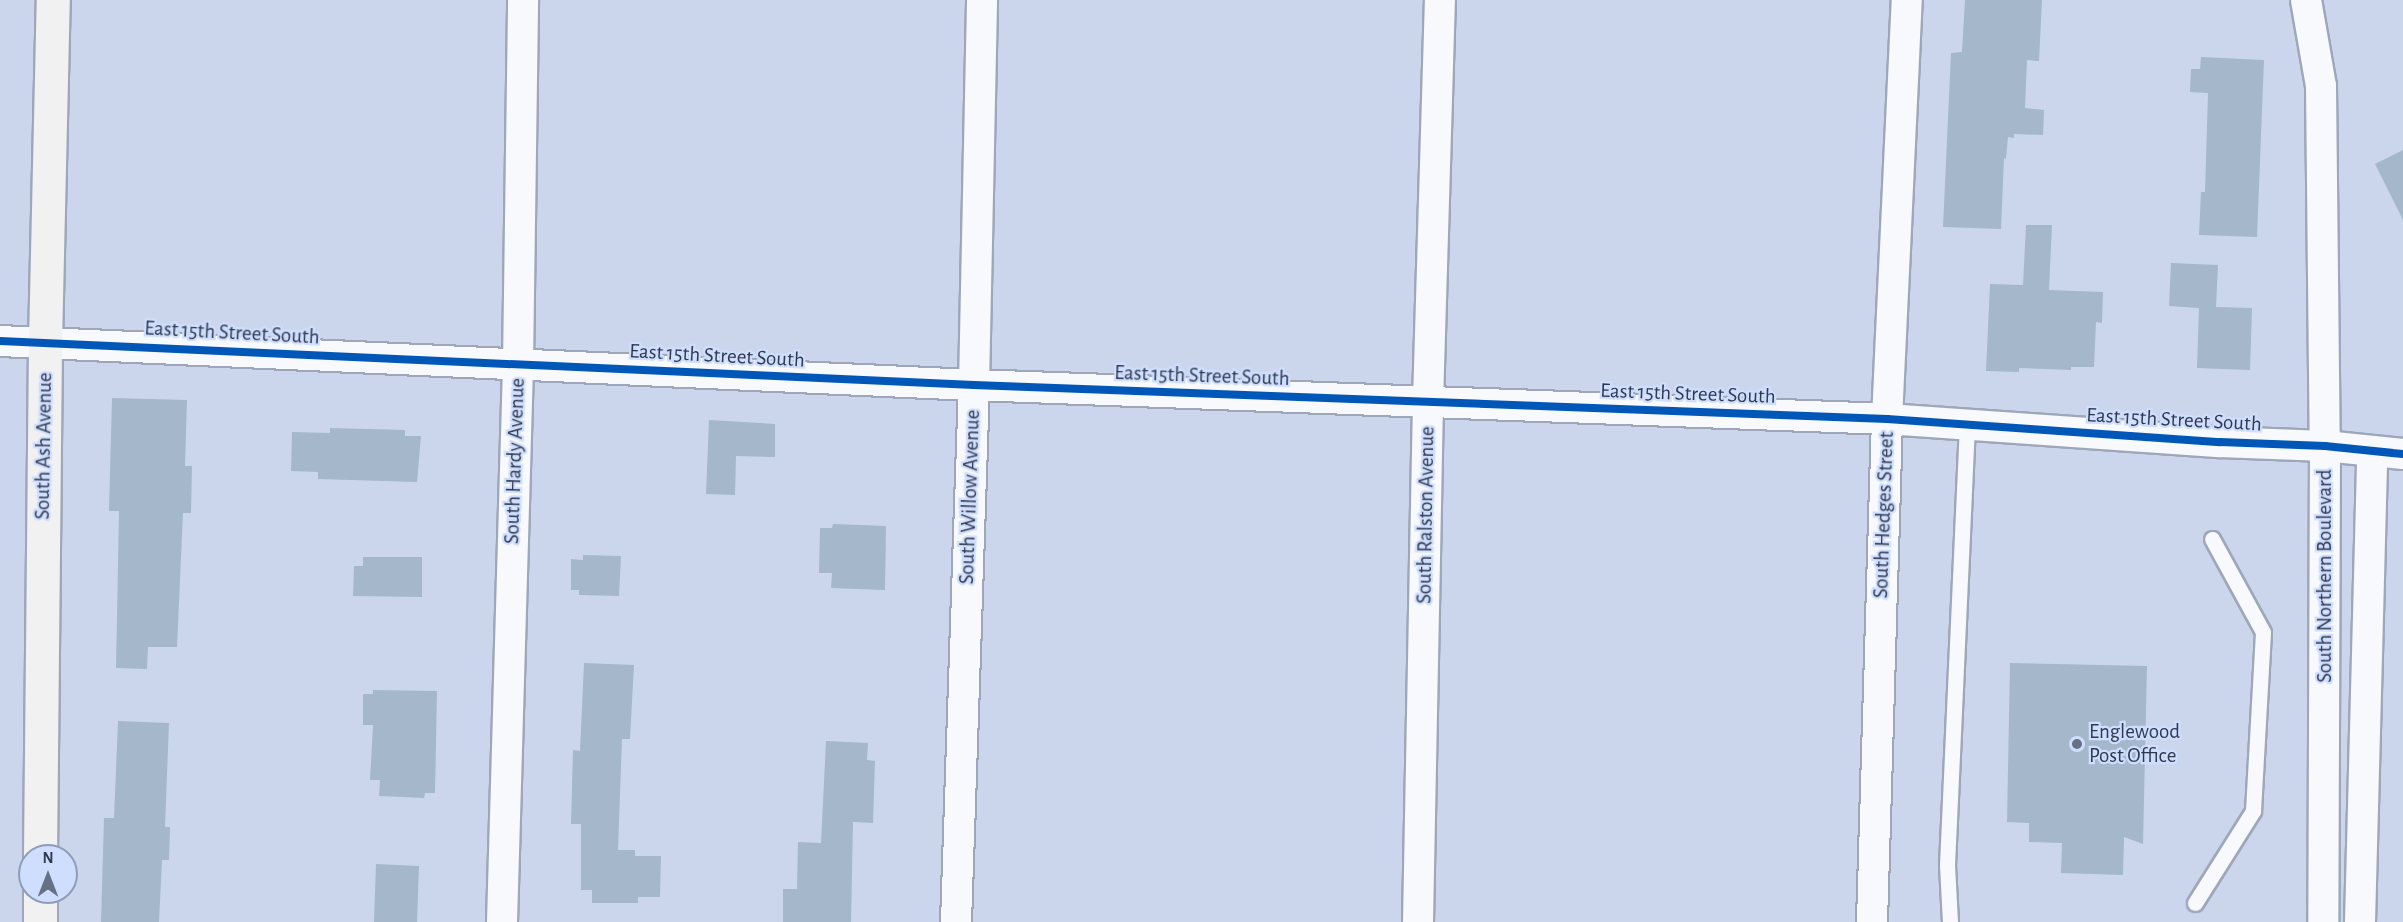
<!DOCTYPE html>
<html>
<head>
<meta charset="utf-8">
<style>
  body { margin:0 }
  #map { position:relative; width:2403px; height:922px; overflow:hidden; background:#cbd6ec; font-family:"Alegreya Sans",sans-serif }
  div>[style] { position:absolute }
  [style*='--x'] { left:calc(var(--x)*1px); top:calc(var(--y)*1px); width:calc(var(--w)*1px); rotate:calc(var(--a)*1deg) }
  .building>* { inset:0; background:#a5b7cb }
  .roads { filter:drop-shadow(2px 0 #9ea7ba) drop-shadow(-2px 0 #9ea7ba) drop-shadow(0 2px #9ea7ba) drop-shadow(0 -2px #9ea7ba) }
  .lane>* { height:15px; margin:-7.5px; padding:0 7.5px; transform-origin:7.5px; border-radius:7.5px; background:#f7f9fc }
  .street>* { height:30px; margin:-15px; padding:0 15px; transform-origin:15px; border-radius:15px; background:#f7f9fc }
  .secondary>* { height:33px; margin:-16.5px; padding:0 16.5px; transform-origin:16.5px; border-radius:16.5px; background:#f1f1f1 }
  .cycleway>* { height:8px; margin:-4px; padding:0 4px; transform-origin:4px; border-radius:4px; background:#0057b8 }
  .dots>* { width:16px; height:16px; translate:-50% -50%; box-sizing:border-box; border:3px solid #cfdefe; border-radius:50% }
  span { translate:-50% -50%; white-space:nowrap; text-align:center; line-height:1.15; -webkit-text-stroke:4.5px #cfdefe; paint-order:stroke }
  .street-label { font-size:21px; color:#303a4f }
  .poi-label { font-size:21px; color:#303a4f }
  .left { translate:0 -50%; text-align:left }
  .north { position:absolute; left:18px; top:844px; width:60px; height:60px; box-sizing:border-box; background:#cfdefe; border:2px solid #8f9cb8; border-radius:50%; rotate:0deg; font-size:16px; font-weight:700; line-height:24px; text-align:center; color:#303a4f }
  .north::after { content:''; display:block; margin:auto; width:21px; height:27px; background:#667186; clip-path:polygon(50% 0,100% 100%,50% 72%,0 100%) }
</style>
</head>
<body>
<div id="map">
  <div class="building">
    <i style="clip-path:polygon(1965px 0,2042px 0,2039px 61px,2027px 60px,2025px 108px,2044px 110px,2043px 135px,2014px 134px,2014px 138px,2008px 137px,2006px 159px,2004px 158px,2001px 229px,1943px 227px,1951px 53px,1962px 52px)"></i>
    <i style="clip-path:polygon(2201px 57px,2264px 60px,2257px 237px,2199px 235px,2201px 192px,2205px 192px,2208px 93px,2190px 92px,2191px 69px,2200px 69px)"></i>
    <i style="clip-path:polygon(2403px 150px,2403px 220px,2375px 164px)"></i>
    <i style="clip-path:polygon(2026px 225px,2052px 225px,2049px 290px,2103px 292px,2102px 323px,2096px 322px,2094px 367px,2071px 367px,2071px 370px,2019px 368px,2019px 372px,1986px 371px,1990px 284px,2023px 285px)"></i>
    <i style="clip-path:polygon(2171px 263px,2218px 265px,2216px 307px,2252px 308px,2250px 370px,2197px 368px,2199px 308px,2169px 306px)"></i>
    <i style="clip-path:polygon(112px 398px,187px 400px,185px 466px,192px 466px,191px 513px,183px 513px,177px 647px,148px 647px,147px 669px,116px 668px,119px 511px,109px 511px)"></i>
    <i style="clip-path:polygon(709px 420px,775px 424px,775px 457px,736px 456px,735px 495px,706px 494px)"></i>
    <i style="clip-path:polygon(330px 428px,405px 430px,405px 436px,421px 436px,417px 482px,318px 479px,318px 472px,291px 471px,292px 432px,330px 433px)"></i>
    <i style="clip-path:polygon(833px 524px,886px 526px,885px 590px,831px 588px,832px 573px,819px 573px,820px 528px,832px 528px)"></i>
    <i style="clip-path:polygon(583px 555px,621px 556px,619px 596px,579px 595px,579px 590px,571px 590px,571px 559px,583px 560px)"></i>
    <i style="clip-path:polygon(363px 557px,422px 557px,422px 597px,353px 596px,354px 566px,363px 566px)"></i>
    <i style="clip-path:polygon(584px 663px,634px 665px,630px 739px,622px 739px,618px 850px,635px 850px,635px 856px,661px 856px,660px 897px,638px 897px,638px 903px,592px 903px,592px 890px,581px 890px,581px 824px,571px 824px,573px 750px,580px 751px)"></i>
    <i style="clip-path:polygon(2010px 663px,2147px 666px,2143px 844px,2124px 837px,2123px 875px,2061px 873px,2062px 843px,2029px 842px,2029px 823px,2007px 822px)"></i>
    <i style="clip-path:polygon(373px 690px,437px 691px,435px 793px,425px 793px,424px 798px,379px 796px,380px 780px,370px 780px,373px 725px,363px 725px,363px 694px,373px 694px)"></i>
    <i style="clip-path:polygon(118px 721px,169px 723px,165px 827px,170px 827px,169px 860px,162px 860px,159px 922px,101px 922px,104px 818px,114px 818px)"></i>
    <i style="clip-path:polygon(826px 741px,868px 743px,867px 760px,875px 761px,873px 823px,853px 822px,851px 922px,783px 922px,783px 889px,797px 889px,798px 842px,821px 843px)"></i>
    <i style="clip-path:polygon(376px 864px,419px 866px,417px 922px,374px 922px)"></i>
  </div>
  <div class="roads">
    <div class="lane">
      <i style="--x:2195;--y:903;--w:109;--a:-57.8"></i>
      <i style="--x:2253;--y:811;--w:179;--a:-86.8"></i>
      <i style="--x:2263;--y:632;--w:106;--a:-118.7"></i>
      <i style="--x:1950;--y:922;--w:57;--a:-93"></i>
      <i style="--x:1947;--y:865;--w:440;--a:-87.4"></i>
    </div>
    <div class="street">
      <i style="--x:2306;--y:0;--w:87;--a:80.1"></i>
      <i style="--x:2321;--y:86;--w:360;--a:89.4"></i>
      <i style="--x:2325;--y:446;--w:476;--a:90.2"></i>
      <i style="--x:0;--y:341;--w:975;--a:2.59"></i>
      <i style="--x:974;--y:385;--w:914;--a:2.13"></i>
      <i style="--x:1887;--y:419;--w:334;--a:4"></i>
      <i style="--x:2220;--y:442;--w:105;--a:2.2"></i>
      <i style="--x:2325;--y:446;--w:78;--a:5.9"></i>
      <i style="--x:502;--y:922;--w:557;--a:-88.35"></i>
      <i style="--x:518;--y:365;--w:365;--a:-89.2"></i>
      <i style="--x:956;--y:922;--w:537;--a:-88.08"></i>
      <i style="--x:974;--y:385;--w:385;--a:-88.8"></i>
      <i style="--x:1418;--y:922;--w:520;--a:-88.9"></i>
      <i style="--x:1428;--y:402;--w:402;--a:-88.3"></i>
      <i style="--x:1872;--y:922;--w:503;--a:-88.29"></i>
      <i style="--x:1887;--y:419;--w:419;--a:-87.3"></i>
      <i style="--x:2360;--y:922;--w:471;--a:-88.5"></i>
    </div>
    <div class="secondary">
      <i style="--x:40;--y:856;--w:514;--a:-89.44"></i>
      <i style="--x:45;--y:342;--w:342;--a:-88.7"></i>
      <i style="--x:40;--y:922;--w:30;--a:-90"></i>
    </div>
  </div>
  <div class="cycleway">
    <i style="--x:0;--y:341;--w:975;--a:2.59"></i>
    <i style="--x:974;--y:385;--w:914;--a:2.13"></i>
    <i style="--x:1887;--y:419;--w:334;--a:4"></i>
    <i style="--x:2220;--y:442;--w:105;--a:2.2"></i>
    <i style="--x:2325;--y:446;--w:78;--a:5.9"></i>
  </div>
  <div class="dots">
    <i style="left:2077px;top:744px;background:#667186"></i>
  </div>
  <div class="street-label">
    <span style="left:232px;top:333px;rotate:3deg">East 15th Street South</span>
    <span style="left:717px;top:356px;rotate:3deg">East 15th Street South</span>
    <span style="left:1202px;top:376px;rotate:2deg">East 15th Street South</span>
    <span style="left:1688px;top:394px;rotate:2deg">East 15th Street South</span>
    <span style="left:2174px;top:420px;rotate:3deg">East 15th Street South</span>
    <span style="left:44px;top:446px;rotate:-89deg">South Ash Avenue</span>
    <span style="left:515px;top:461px;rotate:-88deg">South Hardy Avenue</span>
    <span style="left:970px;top:497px;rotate:-88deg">South Willow Avenue</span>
    <span style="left:1426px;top:515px;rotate:-89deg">South Ralston Avenue</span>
    <span style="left:1884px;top:515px;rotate:-88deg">South Hedges Street</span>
    <span style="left:2325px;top:576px;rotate:-90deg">South Northern Boulevard</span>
  </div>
  <div class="poi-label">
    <span class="left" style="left:2089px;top:744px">Englewood<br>Post Office</span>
  </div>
  <div class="north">N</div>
</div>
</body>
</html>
